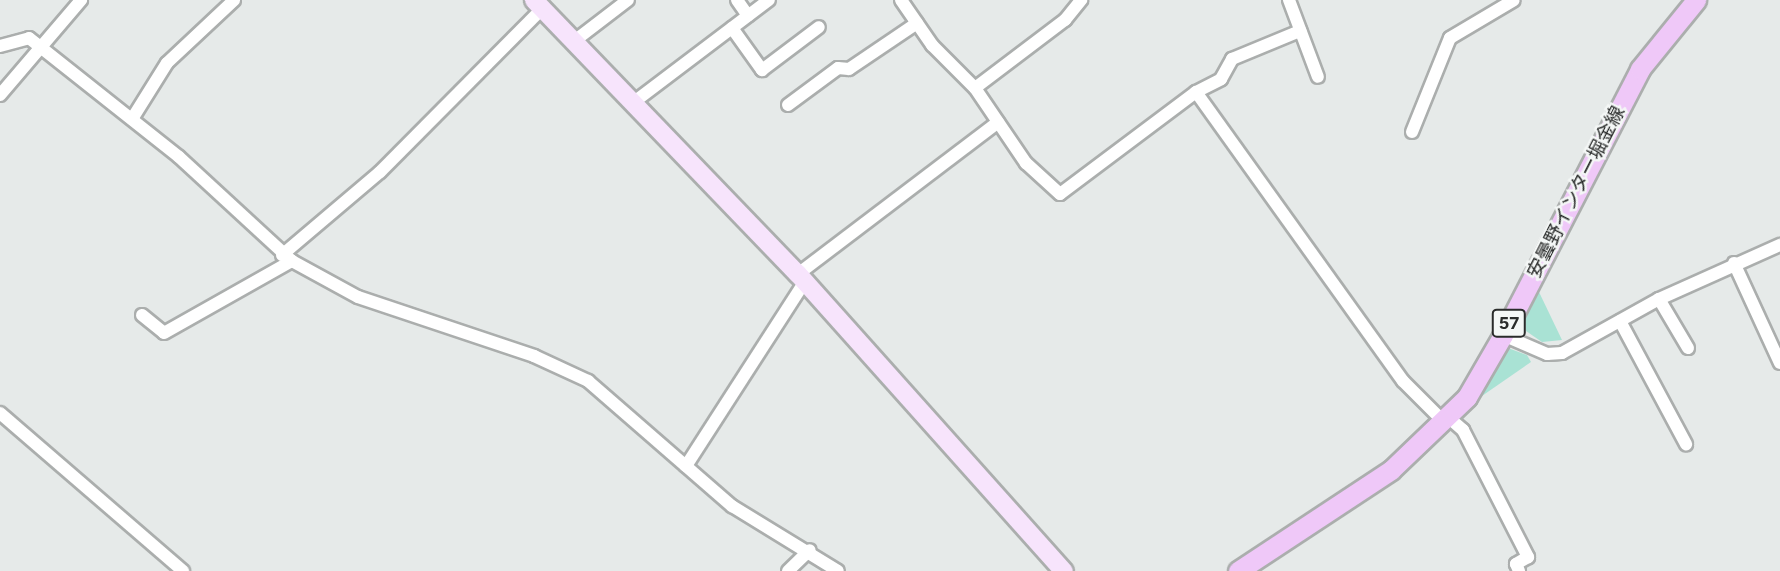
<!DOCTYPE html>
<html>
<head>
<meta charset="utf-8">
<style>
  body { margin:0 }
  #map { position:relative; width:1780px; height:571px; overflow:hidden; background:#e6eae9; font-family:Figtree,"Noto Sans JP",sans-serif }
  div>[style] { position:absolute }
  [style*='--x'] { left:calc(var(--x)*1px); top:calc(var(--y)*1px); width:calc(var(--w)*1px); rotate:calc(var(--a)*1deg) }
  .green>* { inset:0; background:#a9e2d4 }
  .roads { filter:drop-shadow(2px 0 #abaead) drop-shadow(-2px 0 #abaead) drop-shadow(0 2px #abaead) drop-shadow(0 -2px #abaead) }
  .street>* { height:12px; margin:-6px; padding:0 6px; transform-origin:6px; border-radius:6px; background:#fff }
  .secondary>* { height:18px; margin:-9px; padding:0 9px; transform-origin:9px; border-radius:9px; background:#f7e4fc }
  .primary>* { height:19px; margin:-9.5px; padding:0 9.5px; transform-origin:9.5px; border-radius:9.5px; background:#efc8f8 }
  span { translate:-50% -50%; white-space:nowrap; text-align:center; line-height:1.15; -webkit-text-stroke:5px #f4f7f6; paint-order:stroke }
  .shield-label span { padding:2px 5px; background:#f4f7f6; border:2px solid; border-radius:5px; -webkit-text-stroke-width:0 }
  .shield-label { font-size:18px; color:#2a2c2b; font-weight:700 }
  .street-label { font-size:19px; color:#2a2c2b }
</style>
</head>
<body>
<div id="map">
  <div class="green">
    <i style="clip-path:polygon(1539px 292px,1562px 340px,1542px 342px,1526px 331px,1525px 315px)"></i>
    <i style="clip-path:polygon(1508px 348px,1527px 355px,1531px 362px,1479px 398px)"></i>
  </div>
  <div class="roads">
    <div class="street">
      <i style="--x:737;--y:0;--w:19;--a:55"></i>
      <i style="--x:901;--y:0;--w:55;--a:55.4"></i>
      <i style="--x:932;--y:45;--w:61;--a:45"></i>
      <i style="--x:975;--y:88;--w:91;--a:55.8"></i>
      <i style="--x:1026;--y:163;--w:46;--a:42.4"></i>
      <i style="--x:1060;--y:194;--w:170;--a:-36.9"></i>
      <i style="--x:1196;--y:92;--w:355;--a:54.4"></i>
      <i style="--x:1403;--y:381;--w:58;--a:45"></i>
      <i style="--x:1289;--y:0;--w:82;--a:69.4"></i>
      <i style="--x:732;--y:28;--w:52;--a:54.5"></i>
      <i style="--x:762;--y:70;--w:71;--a:-37"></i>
      <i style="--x:573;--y:42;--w:69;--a:-37.4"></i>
      <i style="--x:0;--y:46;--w:30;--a:-15"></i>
      <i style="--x:29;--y:38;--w:191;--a:38.4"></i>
      <i style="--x:179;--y:157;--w:154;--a:42.6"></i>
      <i style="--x:292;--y:261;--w:75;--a:28.6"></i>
      <i style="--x:358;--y:297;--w:186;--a:18.5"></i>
      <i style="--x:534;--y:356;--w:60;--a:24.8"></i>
      <i style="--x:588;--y:381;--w:191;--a:41"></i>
      <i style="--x:732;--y:506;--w:124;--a:31.5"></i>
      <i style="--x:975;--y:88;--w:113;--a:-37.1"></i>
      <i style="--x:1065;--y:20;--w:26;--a:-51"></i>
      <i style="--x:1196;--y:92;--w:28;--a:-27"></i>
      <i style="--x:1221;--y:79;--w:23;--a:-61"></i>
      <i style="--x:1232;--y:59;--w:74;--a:-22.4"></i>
      <i style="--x:0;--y:95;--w:125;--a:-49.5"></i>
      <i style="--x:634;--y:102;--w:169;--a:-37.1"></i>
      <i style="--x:788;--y:105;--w:62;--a:-36.5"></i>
      <i style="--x:838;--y:68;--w:11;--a:5"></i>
      <i style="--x:849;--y:69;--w:82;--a:-34.1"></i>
      <i style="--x:132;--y:119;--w:66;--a:-58"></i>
      <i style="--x:167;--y:63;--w:92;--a:-43.2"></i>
      <i style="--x:1412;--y:132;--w:101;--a:-68"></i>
      <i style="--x:1450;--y:38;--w:74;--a:-30.7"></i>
      <i style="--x:282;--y:255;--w:128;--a:-40.3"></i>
      <i style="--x:380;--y:172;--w:230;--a:-45.2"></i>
      <i style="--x:1734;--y:263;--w:110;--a:65.3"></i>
      <i style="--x:798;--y:274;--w:251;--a:-37.2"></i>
      <i style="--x:1659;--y:299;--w:57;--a:59.4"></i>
      <i style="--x:142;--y:315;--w:28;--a:39"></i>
      <i style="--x:164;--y:333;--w:147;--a:-29.4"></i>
      <i style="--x:1620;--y:321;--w:140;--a:61.8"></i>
      <i style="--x:1503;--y:335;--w:48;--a:23.4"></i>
      <i style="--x:1547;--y:354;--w:15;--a:-4"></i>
      <i style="--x:1562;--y:353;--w:111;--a:-29.1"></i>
      <i style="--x:1659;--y:299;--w:133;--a:-24.1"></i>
      <i style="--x:0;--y:413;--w:242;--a:40.8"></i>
      <i style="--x:1448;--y:417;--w:20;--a:41"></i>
      <i style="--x:1463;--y:430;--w:143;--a:62.9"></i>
      <i style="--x:1528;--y:557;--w:14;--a:150"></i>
      <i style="--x:1516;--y:564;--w:8;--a:67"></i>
      <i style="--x:686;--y:466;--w:220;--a:-57.2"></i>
      <i style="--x:788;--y:571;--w:30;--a:-44"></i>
    </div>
    <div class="secondary">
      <i style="--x:534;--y:0;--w:380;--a:46.1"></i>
      <i style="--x:798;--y:274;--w:399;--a:48.2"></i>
    </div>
    <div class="primary">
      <i style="--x:1238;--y:571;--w:183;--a:-33.4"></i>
      <i style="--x:1391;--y:470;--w:105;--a:-43.8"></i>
      <i style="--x:1467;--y:397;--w:72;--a:-59.9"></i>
      <i style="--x:1503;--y:335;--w:299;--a:-62.7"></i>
      <i style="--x:1640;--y:69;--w:89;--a:-50.9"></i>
    </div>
  </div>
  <div class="shield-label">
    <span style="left:1509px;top:323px">57</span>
  </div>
  <div class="street-label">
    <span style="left:1576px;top:192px;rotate:-63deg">安曇野インター堀金線</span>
  </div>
</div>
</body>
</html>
